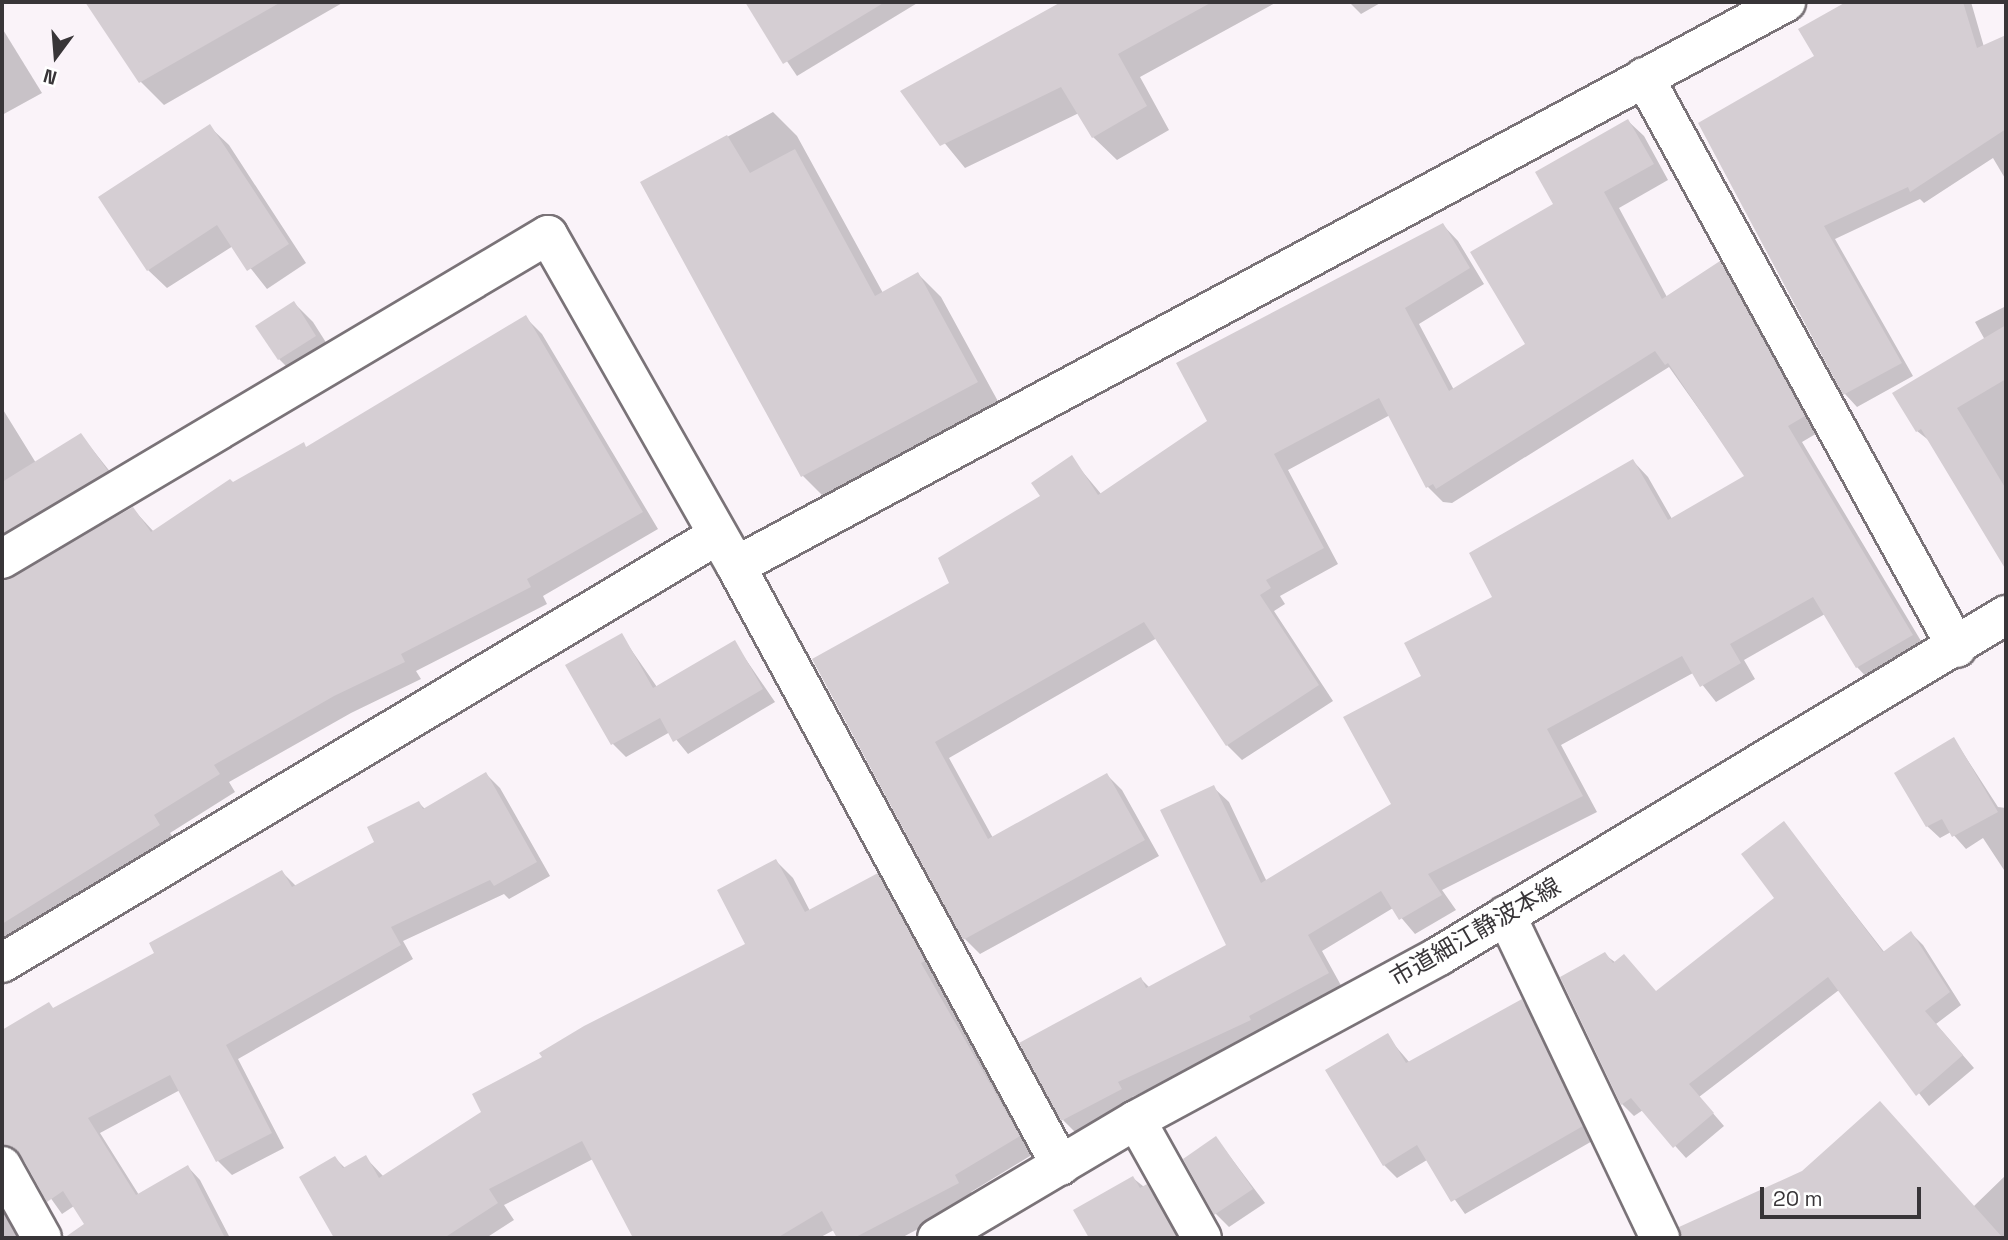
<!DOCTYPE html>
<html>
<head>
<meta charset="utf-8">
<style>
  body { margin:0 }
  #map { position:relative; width:2008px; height:1240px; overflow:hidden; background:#faf3f9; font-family:"Space Grotesk","Noto Sans JP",sans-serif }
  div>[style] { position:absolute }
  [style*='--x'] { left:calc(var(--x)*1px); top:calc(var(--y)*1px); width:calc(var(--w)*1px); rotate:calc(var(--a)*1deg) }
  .shadow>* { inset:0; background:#0003 }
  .building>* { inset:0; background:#d5ced3 }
  .roads { filter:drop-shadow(2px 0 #7a7378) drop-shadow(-2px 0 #7a7378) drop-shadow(0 2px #7a7378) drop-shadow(0 -2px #7a7378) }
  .street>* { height:38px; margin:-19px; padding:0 19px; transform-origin:19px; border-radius:19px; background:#fff }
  span { translate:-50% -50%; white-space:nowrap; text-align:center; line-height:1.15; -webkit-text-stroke:5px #fff; paint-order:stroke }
  .street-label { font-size:24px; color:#383538 }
  .frame { position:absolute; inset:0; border:4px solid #383538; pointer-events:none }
  .north { position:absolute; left:21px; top:21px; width:70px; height:70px; -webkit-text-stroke:5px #fff; paint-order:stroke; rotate:196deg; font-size:19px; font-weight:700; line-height:28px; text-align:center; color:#383538 }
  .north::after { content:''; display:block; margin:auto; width:24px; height:32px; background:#383538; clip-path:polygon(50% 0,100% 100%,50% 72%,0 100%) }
  .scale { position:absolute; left:1760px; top:1187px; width:161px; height:32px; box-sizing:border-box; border:4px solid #383538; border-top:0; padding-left:9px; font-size:21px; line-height:24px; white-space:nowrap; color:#383538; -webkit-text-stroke:5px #fff; paint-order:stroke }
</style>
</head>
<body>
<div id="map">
  <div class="shadow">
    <i style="clip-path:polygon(88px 2px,344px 2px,164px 105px,141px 82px)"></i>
    <i style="clip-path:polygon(747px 2px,919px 2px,797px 76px)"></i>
    <i style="clip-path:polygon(1065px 2px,1277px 2px,1140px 77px,1169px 130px,1117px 160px,1093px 137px,1079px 113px,965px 168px,902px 91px)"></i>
    <i style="clip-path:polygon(1349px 2px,1382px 2px,1361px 14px)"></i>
    <i style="clip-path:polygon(1849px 2px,1971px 2px,1984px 47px,2006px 37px,2006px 180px,1993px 158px,1924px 203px,1920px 199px,1835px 239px,1913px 376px,1857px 407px,1845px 394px,1700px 123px,1816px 57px,1801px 30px)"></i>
    <i style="clip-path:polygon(2px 28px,42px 93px,2px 115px)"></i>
    <i style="clip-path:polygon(773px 112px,797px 136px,883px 293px,918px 274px,941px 297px,1000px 405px,826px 499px,803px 476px,642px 183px)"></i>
    <i style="clip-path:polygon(1628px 121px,1644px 136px,1668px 180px,1619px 208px,1667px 297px,1720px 264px,1735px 279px,1819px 432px,1802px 442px,1927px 651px,1872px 683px,1857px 667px,1825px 614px,1744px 660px,1755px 679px,1716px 702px,1693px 673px,1561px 745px,1597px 812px,1442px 890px,1456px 910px,1415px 934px,1393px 908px,1322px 951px,1343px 989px,1265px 1036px,1132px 1097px,1136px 1105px,1078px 1135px,1063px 1120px,1141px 979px,1150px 988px,1228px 946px,1213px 787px,1229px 802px,1267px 882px,1393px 805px,1424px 677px,1494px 598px,1633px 461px,1648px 477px,1672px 519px,1747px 477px,1669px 367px,1452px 503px,1443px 502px,1428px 487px,1390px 415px,1288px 470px,1338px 564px,1280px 596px,1285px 604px,1274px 611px,1333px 701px,1242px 760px,1227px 745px,1157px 638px,949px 758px,993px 838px,1107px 775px,1122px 790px,1159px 856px,980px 954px,965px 939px,814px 660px,952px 584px,1043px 497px,1071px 458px,1102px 495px,1209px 422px,1443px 225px,1458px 241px,1484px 284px,1419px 324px,1454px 390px,1527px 345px,1556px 205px)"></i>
    <i style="clip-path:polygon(210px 127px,229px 145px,306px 263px,267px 289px,233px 246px,167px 288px,148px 270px)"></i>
    <i style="clip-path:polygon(294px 303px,313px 322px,334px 355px,298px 378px,279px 359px)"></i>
    <i style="clip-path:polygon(2006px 306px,2006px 567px,1931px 442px,1917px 431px,1985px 340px,1975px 322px)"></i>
    <i style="clip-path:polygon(525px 317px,542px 334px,658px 529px,543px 596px,547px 604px,416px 671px,421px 679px,351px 713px,229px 782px,235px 792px,170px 833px,176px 842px,2px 951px,2px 579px,14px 580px,133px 509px,154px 532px,233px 484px,307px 448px)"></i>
    <i style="clip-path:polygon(2px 408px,36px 463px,81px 435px,123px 488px,2px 566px)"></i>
    <i style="clip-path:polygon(621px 635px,657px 687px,734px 642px,775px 702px,688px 754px,670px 732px,626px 757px,613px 744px,567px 666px)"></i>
    <i style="clip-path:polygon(1954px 739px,1998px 807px,2006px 808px,2006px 873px,1983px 838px,1966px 849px,1951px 832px,1940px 838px,1927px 826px)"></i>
    <i style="clip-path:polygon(486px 774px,500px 788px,550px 876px,509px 899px,504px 894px,403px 941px,413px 959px,238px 1059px,284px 1148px,232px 1175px,218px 1161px,180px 1090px,100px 1133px,139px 1195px,188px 1167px,200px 1180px,230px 1238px,128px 1238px,116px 1217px,74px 1206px,62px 1214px,23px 1159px,16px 1157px,2px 1165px,2px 1032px,49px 1004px,54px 1010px,156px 954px,282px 872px,297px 887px,376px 843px,419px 803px,425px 809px)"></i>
    <i style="clip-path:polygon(1784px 823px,1885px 953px,1911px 933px,1923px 945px,1961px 1005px,1936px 1024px,1974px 1068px,1929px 1106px,1839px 990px,1699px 1097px,1724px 1126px,1686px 1158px,1643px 1110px,1634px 1116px,1622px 1104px,1604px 954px,1657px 993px,1777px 898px)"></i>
    <i style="clip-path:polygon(776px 861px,793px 878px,810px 911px,877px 875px,894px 892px,940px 978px,937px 980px,1035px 1153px,971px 1192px,975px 1199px,901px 1238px,839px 1238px,834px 1230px,819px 1238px,635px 1238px,593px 1159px,504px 1205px,514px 1220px,486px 1238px,336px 1238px,301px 1178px,335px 1158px,345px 1168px,365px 1157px,384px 1177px,748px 944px)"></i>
    <i style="clip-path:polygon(1521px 1001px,1534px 1014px,1594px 1140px,1465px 1214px,1427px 1160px,1397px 1178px,1384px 1165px,1327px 1071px,1392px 1042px,1410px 1063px)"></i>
    <i style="clip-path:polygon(1216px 1138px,1265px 1203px,1229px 1227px,1216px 1214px,1185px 1159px)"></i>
    <i style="clip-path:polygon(2006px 1175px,2006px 1238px,1731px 1238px,1717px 1211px,1974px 1206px)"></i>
    <i style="clip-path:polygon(1133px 1178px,1159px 1199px,1181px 1238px,1091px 1238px,1075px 1210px)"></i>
    <i style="clip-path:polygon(2px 1202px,22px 1238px,2px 1238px)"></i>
  </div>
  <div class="building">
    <i style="clip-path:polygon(85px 2px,281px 2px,139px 83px)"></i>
    <i style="clip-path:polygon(745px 2px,885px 2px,783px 64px)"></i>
    <i style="clip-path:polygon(1061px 2px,1212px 2px,1118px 54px,1147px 106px,1092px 138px,1061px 87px,940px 146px,900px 91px)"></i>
    <i style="clip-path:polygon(1846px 2px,1963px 2px,1977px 48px,2006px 35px,2006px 129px,1910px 192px,1908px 187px,1824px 226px,1902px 363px,1843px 395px,1698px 123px,1814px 56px,1798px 29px)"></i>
    <i style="clip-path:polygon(1628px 119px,1654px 164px,1604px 192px,1662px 299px,1720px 261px,1805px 416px,1788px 426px,1913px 635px,1856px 668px,1813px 597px,1730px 644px,1741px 663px,1700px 687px,1682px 656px,1547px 729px,1583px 796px,1428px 874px,1442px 895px,1399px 920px,1381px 891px,1308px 935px,1329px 973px,1249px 1016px,1251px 1020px,1118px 1082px,1122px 1089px,1061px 1121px,1019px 1043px,1141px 977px,1146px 988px,1226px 945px,1160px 810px,1214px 785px,1261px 883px,1391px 804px,1343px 717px,1421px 676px,1404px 643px,1492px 597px,1469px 553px,1633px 459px,1668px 520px,1744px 476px,1668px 363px,1665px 365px,1655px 351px,1436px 489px,1433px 484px,1426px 488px,1379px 398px,1274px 454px,1324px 548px,1266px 580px,1271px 588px,1260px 595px,1319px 685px,1226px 746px,1144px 622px,935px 742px,988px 839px,1107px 773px,1145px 840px,963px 940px,812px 659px,949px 583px,938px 558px,1040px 496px,1031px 483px,1072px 455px,1098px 495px,1207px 421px,1176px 363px,1443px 223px,1470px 268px,1405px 308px,1449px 391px,1525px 344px,1470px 252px,1553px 204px,1535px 172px)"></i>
    <i style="clip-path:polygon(210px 124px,289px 244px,247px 271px,217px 225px,147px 271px,98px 197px)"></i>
    <i style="clip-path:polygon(727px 135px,750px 173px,795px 149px,875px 296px,918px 272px,978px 382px,801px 477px,640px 182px)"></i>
    <i style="clip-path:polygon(294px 301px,316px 336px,278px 360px,255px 326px)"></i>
    <i style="clip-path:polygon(526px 315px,643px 512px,527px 579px,531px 587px,401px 654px,405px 662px,334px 696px,214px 765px,220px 774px,154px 815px,160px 825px,2px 924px,2px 581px,133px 507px,151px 532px,230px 479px,233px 482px,304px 442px,306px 447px)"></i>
    <i style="clip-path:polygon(2006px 325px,2006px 379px,1957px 408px,2006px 489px,2006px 570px,1921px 429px,1916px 432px,1892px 393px)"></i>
    <i style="clip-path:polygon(81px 433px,108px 471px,2px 534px,2px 482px)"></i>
    <i style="clip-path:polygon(622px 633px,653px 688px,735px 640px,763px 689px,673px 742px,660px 718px,611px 745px,565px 665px)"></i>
    <i style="clip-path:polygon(1954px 737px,1998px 812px,1952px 837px,1942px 819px,1926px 827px,1894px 773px)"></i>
    <i style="clip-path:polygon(486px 772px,537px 862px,494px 886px,490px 880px,391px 927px,401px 945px,226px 1045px,272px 1133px,216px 1162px,170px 1075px,88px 1118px,136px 1195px,188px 1165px,225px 1238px,64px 1238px,84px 1224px,63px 1191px,47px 1202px,21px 1155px,2px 1144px,2px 1030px,49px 1002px,53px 1008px,154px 953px,149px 943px,282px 870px,292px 887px,374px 842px,367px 827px,419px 801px,423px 809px)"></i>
    <i style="clip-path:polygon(1784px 821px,1883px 952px,1911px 931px,1950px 992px,1925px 1011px,1963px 1055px,1916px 1096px,1828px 977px,1689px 1084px,1714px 1113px,1673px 1148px,1631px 1098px,1621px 1105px,1560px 977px,1605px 952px,1613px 963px,1624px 954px,1656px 991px,1774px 898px,1741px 854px)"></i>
    <i style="clip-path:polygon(776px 859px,805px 912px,878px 873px,925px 961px,921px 963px,1020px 1136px,955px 1175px,959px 1183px,854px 1238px,837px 1238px,822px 1211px,777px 1238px,633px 1238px,582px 1141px,489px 1189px,498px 1203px,444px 1238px,334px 1238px,299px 1177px,335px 1156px,343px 1168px,366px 1155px,379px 1178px,481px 1112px,472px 1094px,542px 1057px,539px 1053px,584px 1026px,745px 944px,717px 890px)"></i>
    <i style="clip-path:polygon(1522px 999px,1583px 1126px,1451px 1202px,1417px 1145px,1383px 1166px,1325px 1070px,1388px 1033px,1406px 1063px)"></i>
    <i style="clip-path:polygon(1880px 1101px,2003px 1238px,1682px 1238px,1679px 1227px,1802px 1171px)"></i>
    <i style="clip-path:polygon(1216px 1136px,1253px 1189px,1214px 1215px,1183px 1159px)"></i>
    <i style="clip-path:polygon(1133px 1176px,1140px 1188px,1147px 1184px,1177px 1238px,1089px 1238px,1073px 1210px)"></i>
  </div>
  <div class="roads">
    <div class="street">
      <i style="--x:1644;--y:77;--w:651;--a:61.27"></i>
      <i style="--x:2;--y:559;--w:635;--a:-30.69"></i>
      <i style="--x:548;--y:235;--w:381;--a:60.4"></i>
      <i style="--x:736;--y:566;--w:682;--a:61.56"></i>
      <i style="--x:736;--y:566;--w:1192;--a:-28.24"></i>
      <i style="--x:1506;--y:915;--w:358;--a:64.5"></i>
      <i style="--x:2;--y:963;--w:832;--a:-30.88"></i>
      <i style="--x:1136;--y:1120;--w:135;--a:60.8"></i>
      <i style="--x:2;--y:1166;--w:82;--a:60.9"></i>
      <i style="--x:937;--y:1238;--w:231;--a:-30.7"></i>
      <i style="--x:1136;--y:1120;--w:345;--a:-28.4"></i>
      <i style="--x:1439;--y:956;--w:662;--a:-31.02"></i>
    </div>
  </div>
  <div class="street-label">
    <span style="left:1475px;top:932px;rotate:-30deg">市道細江静波本線</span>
  </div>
  <div class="frame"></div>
  <div class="north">N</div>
  <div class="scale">20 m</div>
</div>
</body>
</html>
